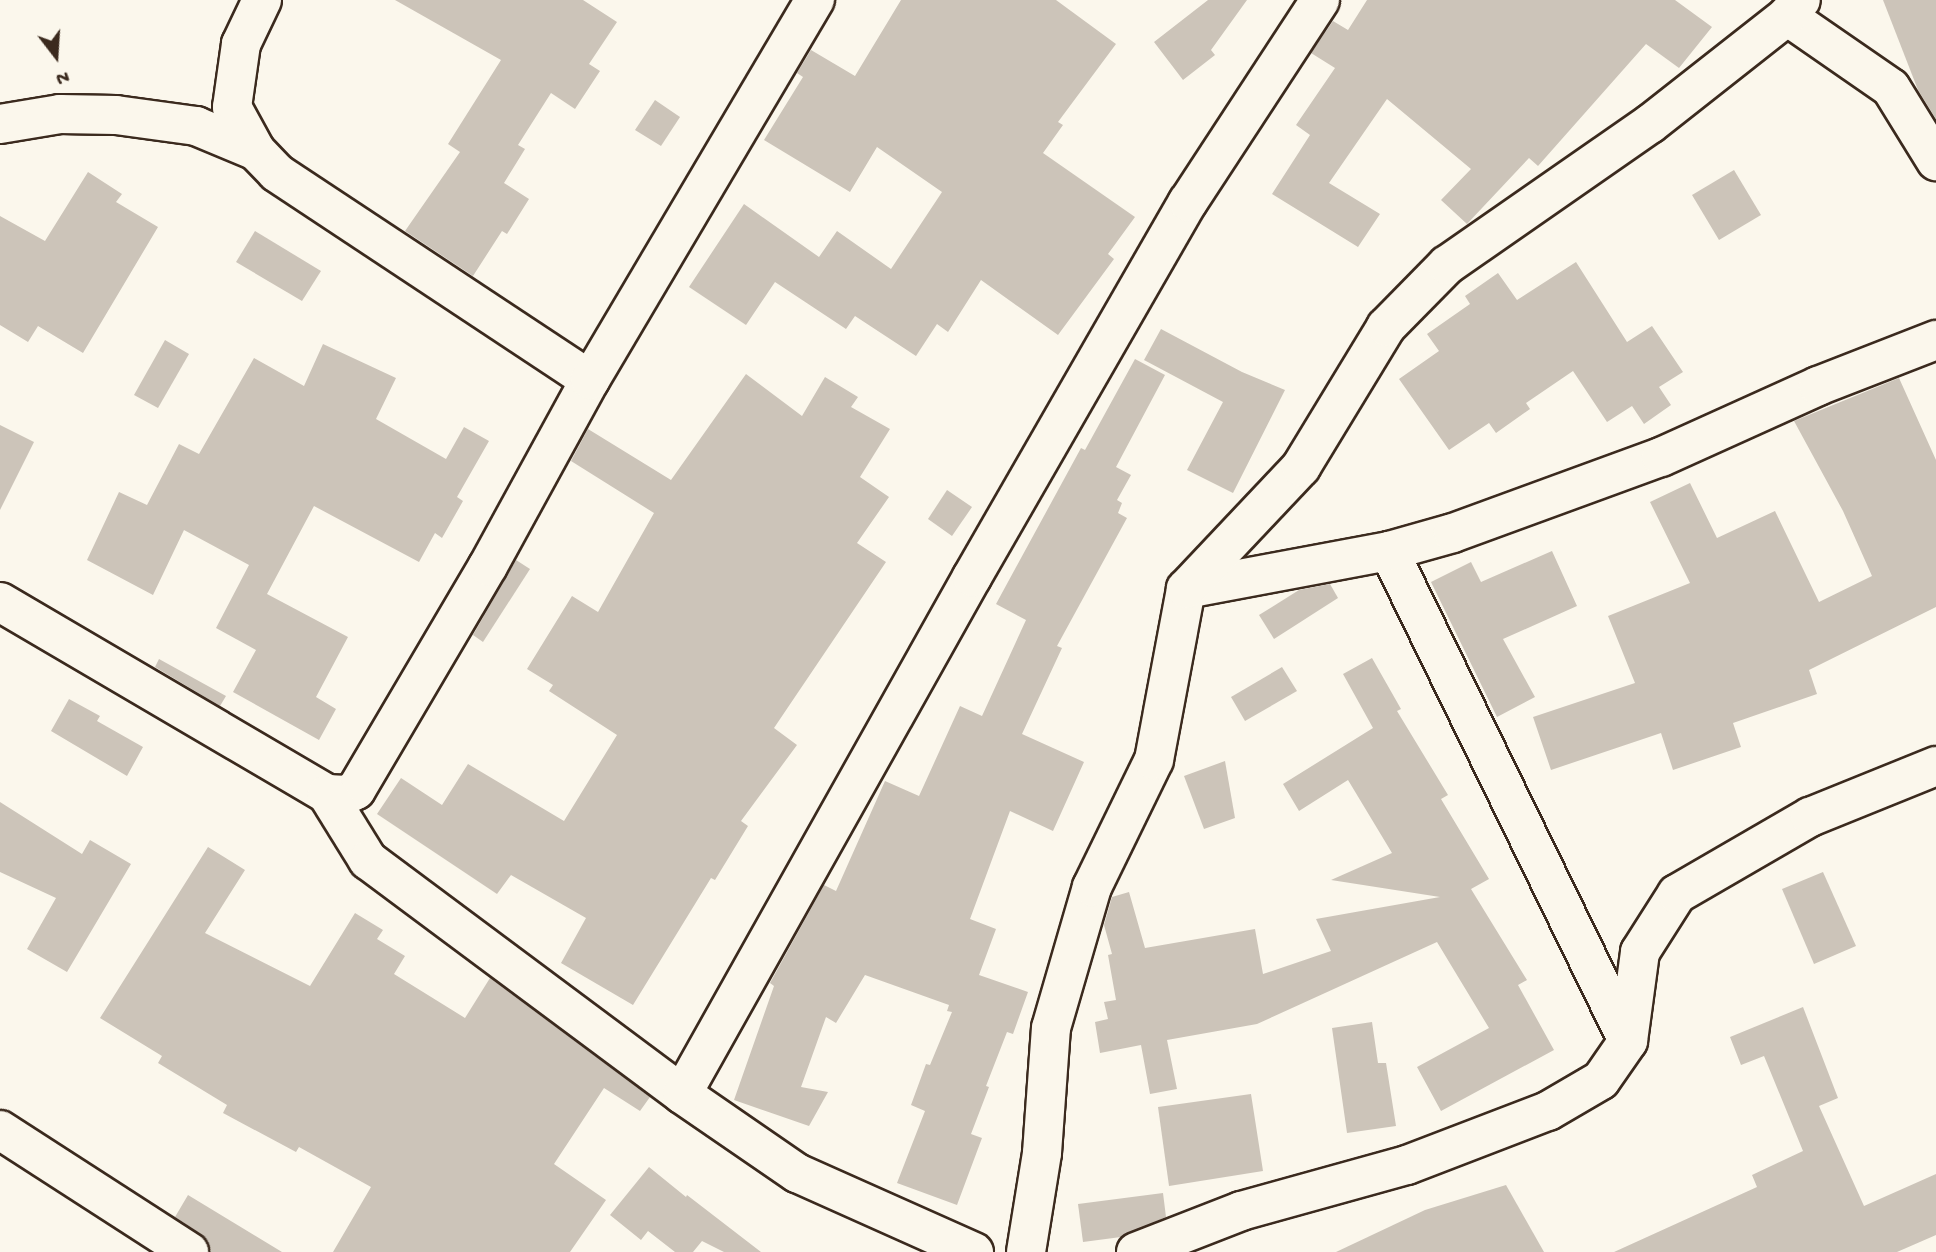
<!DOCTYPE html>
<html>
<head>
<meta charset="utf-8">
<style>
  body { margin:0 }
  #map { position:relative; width:1936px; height:1252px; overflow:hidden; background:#fbf7ec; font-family:"Gochi Hand",sans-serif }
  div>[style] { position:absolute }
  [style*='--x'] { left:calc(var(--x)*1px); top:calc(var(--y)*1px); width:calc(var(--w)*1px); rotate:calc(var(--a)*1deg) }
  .building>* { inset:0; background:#ccc4b9 }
  .roads { filter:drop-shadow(2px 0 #3b2a1e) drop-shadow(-2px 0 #3b2a1e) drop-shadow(0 2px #3b2a1e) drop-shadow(0 -2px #3b2a1e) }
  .minor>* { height:38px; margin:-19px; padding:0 19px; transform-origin:19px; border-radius:19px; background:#fbf7ec }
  span { translate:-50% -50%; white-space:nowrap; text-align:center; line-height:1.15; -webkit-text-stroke:7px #fbf7ec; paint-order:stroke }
  .north { position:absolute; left:21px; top:21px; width:70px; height:70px; -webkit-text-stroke:5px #fbf7ec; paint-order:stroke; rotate:163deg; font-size:19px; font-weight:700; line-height:28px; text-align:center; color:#3b2a1e }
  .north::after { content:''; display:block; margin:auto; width:24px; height:32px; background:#3b2a1e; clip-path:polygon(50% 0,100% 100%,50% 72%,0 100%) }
</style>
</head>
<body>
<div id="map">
  <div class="building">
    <i style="clip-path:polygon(395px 0,583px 0,617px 22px,589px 64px,600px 71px,575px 109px,551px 93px,518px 145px,525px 149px,504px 183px,529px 199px,507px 234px,502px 231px,473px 276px,405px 231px,460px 152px,448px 144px,501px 60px)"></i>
    <i style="clip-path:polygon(901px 0,1056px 0,1116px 44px,1058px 122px,1063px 125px,1043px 153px,1135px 217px,1108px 254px,1114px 259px,1058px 335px,981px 280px,948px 332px,937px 324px,916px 356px,855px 316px,846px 329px,775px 282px,746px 325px,689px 287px,744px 204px,819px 257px,837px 231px,891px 269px,942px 192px,877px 147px,850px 192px,764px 140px,803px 77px,797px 73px,811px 50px,855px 76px)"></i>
    <i style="clip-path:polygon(1208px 0,1247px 0,1211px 50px,1215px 55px,1183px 80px,1154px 42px)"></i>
    <i style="clip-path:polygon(1367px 0,1675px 0,1712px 27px,1679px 68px,1646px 44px,1538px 166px,1529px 158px,1467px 224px,1441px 200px,1471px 169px,1387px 99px,1329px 183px,1380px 214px,1358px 247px,1272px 194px,1310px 135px,1296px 125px,1335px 68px,1311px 53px,1333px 21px,1348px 30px)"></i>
    <i style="clip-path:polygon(1883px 0,1936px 0,1936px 119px,1918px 90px)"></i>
    <i style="clip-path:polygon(655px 100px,680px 117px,661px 146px,635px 130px)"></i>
    <i style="clip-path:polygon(1734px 170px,1761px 215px,1719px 240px,1692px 195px)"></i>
    <i style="clip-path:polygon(88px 172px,122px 194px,116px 202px,158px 227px,83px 353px,38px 326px,28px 342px,0 325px,0 216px,45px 241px)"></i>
    <i style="clip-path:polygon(255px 231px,321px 271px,302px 301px,236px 262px)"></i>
    <i style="clip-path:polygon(1576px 262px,1627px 342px,1652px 326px,1683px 372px,1659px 387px,1671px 405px,1644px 424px,1632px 406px,1607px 422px,1573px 371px,1526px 403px,1530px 409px,1496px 433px,1489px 423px,1449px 450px,1399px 379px,1439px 351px,1427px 334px,1470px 304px,1465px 296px,1498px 273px,1517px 300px)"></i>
    <i style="clip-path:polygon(1161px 329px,1242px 372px,1285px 390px,1233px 493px,1187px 470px,1223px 402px,1144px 360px)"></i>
    <i style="clip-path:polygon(165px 340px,189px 354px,158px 408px,134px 395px)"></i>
    <i style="clip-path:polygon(323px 344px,396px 378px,376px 419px,446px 459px,464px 427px,489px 441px,457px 497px,463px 501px,442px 538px,435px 533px,419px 562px,314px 506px,267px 594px,348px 637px,316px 697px,336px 709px,319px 740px,233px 692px,256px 650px,216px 628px,249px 565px,184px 530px,153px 595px,87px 560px,119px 492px,147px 505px,179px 444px,199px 454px,254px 358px,304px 386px)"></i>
    <i style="clip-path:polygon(1135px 359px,1165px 375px,1116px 467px,1131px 475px,1117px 500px,1122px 503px,1118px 513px,1127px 518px,1057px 646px,1062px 648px,1022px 734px,1084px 762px,1053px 831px,1010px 811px,970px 919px,996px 929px,979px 975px,1028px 992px,1013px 1034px,1007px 1032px,986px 1086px,989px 1087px,971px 1134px,982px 1138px,957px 1205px,897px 1183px,925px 1111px,911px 1105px,926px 1064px,930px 1065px,952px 1012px,947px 1011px,949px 1005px,865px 975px,836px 1023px,826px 1017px,801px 1087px,828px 1092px,809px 1126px,734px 1100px,774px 986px,770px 983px,824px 885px,836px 891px,885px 781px,919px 796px,960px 706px,982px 716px,1026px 620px,996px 604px,1081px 448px,1085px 450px)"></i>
    <i style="clip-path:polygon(746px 374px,802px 416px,825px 377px,858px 397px,851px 407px,890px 429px,860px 477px,889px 497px,857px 543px,886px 562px,774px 728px,797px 745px,741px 821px,748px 826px,715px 880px,711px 878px,633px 1005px,561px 963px,586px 918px,511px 875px,497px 894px,377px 814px,401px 778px,442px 805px,468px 764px,564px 821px,617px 735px,549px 691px,553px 685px,527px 669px,572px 596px,598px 612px,654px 513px,571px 461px,588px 429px,671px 480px)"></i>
    <i style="clip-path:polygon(1899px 378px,1936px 460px,1936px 607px,1809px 670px,1817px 694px,1733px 723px,1741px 747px,1673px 770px,1661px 733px,1551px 770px,1533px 717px,1635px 683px,1608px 616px,1690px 583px,1650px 502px,1690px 483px,1717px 538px,1775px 511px,1819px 602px,1872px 576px,1843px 511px,1794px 421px)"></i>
    <i style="clip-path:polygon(0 425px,34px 442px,0 510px)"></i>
    <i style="clip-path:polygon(947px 490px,972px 507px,952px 536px,928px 519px)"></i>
    <i style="clip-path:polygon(1552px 551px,1577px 606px,1503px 639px,1535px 697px,1497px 717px,1431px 582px,1471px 562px,1481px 582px)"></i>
    <i style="clip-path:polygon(516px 560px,530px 569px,483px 642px,473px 635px)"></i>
    <i style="clip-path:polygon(1330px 584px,1338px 598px,1274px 639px,1259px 615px,1299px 590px)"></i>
    <i style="clip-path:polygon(1372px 658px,1401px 709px,1397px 711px,1448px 795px,1441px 799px,1489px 879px,1471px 889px,1527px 980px,1518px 985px,1554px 1050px,1441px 1111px,1417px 1067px,1489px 1028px,1437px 942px,1257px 1024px,1167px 1040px,1177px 1089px,1150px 1094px,1141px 1045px,1100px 1053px,1095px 1022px,1108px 1019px,1104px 1002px,1116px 1000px,1108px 955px,1112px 954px,1104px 925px,1112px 897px,1129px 892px,1145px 948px,1255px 929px,1263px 974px,1331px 951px,1316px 919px,1440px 897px,1331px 880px,1392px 853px,1348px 780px,1299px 811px,1283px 784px,1373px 728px,1343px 674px)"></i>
    <i style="clip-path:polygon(159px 659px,226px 696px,220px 706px,155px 667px)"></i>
    <i style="clip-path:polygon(1282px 667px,1297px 691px,1245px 721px,1231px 697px)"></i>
    <i style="clip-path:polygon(69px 699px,100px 716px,97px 721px,143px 747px,127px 776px,51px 731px)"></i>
    <i style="clip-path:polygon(1225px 761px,1235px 818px,1204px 829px,1184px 776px)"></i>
    <i style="clip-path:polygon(0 802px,82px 854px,90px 840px,131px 864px,67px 972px,27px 949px,56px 898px,0 872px)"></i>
    <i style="clip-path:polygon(208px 847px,245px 870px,205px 933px,310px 986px,355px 913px,383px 930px,377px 939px,405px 956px,394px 974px,465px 1018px,490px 978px,650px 1097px,640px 1111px,604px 1088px,554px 1164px,606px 1200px,570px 1252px,333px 1252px,371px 1187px,299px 1147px,296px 1152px,223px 1113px,227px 1105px,158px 1063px,162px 1056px,100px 1018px)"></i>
    <i style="clip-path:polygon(1823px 872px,1856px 946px,1814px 964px,1782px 889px)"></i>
    <i style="clip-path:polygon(1803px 1007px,1838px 1098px,1819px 1106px,1864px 1206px,1936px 1174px,1936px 1235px,1897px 1252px,1614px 1252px,1757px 1187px,1752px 1175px,1803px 1151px,1764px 1056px,1741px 1065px,1730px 1037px)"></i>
    <i style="clip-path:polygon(1372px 1022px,1378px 1063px,1386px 1063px,1396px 1126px,1347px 1133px,1332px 1028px)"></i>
    <i style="clip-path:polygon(1251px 1094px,1263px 1171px,1169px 1186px,1158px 1107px)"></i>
    <i style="clip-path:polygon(649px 1167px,686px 1197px,687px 1195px,761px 1252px,724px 1252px,702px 1241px,693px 1252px,675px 1252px,648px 1231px,641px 1240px,610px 1215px)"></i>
    <i style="clip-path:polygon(1506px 1185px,1544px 1252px,1336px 1252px,1425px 1210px)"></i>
    <i style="clip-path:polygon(1163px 1193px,1166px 1217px,1121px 1237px,1083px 1242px,1078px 1204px)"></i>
    <i style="clip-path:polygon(188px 1195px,282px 1252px,211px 1252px,208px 1241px,201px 1234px,175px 1217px)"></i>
  </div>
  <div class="roads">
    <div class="minor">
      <i style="--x:262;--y:0;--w:49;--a:115.5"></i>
      <i style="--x:241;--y:44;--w:64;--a:98.1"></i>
      <i style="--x:232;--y:107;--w:50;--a:61.4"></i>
      <i style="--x:256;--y:151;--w:30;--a:46"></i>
      <i style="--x:277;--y:173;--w:375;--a:33.5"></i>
      <i style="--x:1787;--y:16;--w:126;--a:34.7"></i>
      <i style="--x:1891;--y:88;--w:86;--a:58.3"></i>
      <i style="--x:0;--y:124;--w:61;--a:-9.5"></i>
      <i style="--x:60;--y:114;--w:56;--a:1"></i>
      <i style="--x:116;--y:115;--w:81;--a:7.8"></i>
      <i style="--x:196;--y:126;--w:65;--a:22.6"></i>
      <i style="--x:1389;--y:551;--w:545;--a:64"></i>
      <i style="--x:1186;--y:589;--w:207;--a:-10.6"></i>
      <i style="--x:1389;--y:551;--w:66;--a:-15.7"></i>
      <i style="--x:1453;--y:533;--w:221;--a:-20.1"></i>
      <i style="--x:1661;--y:457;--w:172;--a:-24.3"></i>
      <i style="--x:1818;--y:386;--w:127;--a:-21.3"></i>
      <i style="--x:0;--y:602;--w:379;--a:30.4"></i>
      <i style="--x:327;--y:794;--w:19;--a:3"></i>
      <i style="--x:346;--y:795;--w:11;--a:-27"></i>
      <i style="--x:356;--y:790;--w:260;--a:-59.5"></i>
      <i style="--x:488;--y:566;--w:212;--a:-61.3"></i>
      <i style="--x:590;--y:380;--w:442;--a:-59.4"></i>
      <i style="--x:327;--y:794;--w:78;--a:58.2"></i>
      <i style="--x:368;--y:860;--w:392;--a:36.7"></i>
      <i style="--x:682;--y:1094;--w:140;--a:34.5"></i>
      <i style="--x:797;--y:1173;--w:194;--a:24.1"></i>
      <i style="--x:682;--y:1094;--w:593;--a:-60.71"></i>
      <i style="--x:972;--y:577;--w:433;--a:-60.1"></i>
      <i style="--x:1188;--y:202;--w:241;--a:-56.8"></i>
      <i style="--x:0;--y:1130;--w:225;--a:32.8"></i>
      <i style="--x:1026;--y:1252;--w:100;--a:-80.8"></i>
      <i style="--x:1042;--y:1153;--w:125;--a:-85.9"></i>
      <i style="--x:1051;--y:1028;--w:147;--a:-73.8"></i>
      <i style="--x:1092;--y:887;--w:141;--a:-64"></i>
      <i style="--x:1154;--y:760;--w:174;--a:-79.4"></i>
      <i style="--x:1186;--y:589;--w:168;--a:-46.7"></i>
      <i style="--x:1301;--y:467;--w:164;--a:-58.7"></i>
      <i style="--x:1386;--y:327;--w:87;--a:-45.5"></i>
      <i style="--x:1447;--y:265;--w:247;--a:-34.8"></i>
      <i style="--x:1650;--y:124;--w:174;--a:-38.2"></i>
      <i style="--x:1787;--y:16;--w:21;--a:-49"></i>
      <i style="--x:1136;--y:1252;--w:113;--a:-21.3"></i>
      <i style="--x:1241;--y:1211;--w:172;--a:-15.5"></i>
      <i style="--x:1407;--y:1165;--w:151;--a:-21"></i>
      <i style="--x:1548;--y:1111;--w:61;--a:-30.3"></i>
      <i style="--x:1601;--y:1080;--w:47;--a:-55.3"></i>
      <i style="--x:1628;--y:1041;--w:90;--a:-82.3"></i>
      <i style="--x:1640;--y:952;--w:69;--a:-57.5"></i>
      <i style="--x:1677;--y:894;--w:154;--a:-30.1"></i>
      <i style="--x:1810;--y:817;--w:136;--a:-22"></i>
    </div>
  </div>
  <div class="north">N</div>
</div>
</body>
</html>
